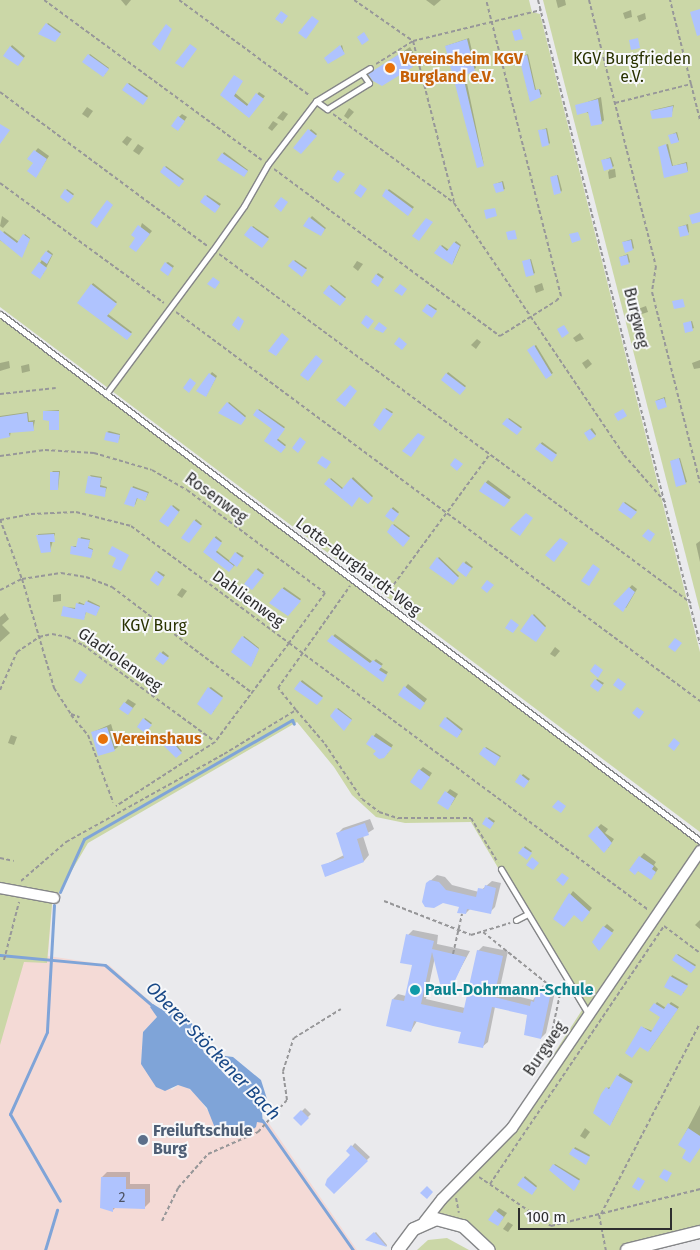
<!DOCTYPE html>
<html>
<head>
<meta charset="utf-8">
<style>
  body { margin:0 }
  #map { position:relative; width:700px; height:1250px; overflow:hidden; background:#eaeaed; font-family:"Fira Sans",sans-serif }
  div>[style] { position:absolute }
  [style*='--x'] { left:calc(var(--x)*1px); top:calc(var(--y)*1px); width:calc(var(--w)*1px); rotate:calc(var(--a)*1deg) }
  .education>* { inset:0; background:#f4dad6 }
  .green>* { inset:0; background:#cbd7a7 }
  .water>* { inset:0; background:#7fa4d8 }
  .shadow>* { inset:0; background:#0003 }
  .stream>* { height:3px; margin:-1.5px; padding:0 1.5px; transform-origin:1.5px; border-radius:1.5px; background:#7fa4d8 }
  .building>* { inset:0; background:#afc3fe }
  .path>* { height:2px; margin-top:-1px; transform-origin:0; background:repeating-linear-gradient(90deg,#979799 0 4px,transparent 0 6.5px) }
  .roads { filter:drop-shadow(1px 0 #858688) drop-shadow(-1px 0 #858688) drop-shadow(0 1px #858688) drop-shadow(0 -1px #858688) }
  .service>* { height:5px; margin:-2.5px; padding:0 2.5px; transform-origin:2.5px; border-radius:2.5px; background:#fff }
  .minor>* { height:10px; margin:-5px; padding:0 5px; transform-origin:5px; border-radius:5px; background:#fff }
  .tertiary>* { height:12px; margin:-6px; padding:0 6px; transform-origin:6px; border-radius:6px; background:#fff }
  .dots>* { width:14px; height:14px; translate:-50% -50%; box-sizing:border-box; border:2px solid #f7f8fa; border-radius:50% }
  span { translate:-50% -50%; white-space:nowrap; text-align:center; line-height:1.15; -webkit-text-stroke:4px #f7f8fa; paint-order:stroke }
  .number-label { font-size:14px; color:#4e5363 }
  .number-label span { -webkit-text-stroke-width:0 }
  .food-label { font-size:16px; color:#c56008; font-weight:700 }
  .left { translate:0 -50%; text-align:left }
  .park-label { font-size:16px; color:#293201 }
  .street-label { font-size:16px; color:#2e2e2f }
  .culture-label { font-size:16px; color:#0d838f; font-weight:700 }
  .service-label { font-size:16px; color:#4e5e75; font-weight:700 }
  .water-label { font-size:18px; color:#184887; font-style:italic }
  .scale { position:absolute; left:518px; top:1208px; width:154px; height:22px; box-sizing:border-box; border:2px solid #2e2e2f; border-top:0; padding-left:6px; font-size:15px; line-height:18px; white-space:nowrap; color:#2e2e2f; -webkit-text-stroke:4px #f7f8fa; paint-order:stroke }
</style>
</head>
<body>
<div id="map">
  <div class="education">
    <i style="clip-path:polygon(0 896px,52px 904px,48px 956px,109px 965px,153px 1004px,151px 1007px,157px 1017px,143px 1032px,141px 1064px,172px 1090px,178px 1085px,185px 1086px,196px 1094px,213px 1118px,215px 1129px,225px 1135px,240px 1133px,257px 1122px,268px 1122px,357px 1250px,0 1250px)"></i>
  </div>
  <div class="green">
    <i style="clip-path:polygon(0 0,529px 0,532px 12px,540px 14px,700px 652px,700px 832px,0 307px)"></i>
    <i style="clip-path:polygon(543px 0,700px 0,700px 611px)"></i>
    <i style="clip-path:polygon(0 318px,700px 841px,700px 1232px,627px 1250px,489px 1250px,463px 1226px,424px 1223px,507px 1127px,582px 1010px,471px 822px,405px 823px,376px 817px,352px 795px,334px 767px,297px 722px,88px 843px,52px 904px,47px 963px,24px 962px,0 1045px)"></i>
    <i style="clip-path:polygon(447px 1238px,469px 1250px,417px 1250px,428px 1240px)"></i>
  </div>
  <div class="water">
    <i style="clip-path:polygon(153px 1004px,161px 1009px,183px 1011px,196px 1029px,204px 1053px,233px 1057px,261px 1080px,267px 1099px,262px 1113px,263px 1123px,257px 1122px,256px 1127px,247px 1134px,217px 1133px,207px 1108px,190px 1089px,178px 1085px,165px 1091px,156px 1087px,141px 1064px,143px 1032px,157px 1017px,150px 1007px)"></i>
  </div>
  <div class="shadow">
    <i style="clip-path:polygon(121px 0,131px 0,126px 6px)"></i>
    <i style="clip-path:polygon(426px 0,441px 0,434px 6px)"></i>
    <i style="clip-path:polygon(556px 0,565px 0,566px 5px,558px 8px)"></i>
    <i style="clip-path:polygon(631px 10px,632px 17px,625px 19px,623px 13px)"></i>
    <i style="clip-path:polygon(645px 13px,646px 19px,639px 22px,637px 16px)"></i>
    <i style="clip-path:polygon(48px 23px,61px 32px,56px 39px,40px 33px)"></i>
    <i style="clip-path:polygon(469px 38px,476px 68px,465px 74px,484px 165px,446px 46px)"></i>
    <i style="clip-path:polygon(12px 45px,25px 56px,18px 65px,5px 55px)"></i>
    <i style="clip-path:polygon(342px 45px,344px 53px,326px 58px)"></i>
    <i style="clip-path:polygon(410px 47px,418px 61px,413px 66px,382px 84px,370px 74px)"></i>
    <i style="clip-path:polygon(90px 54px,109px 68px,105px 74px,84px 61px)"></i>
    <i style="clip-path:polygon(528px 54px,536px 90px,540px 89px,542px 94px,530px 100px,520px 57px)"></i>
    <i style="clip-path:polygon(129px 83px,148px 96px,143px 103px,128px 84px)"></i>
    <i style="clip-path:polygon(259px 92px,265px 96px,251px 114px,221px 95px,235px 93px,249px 105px)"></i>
    <i style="clip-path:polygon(601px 97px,604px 120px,602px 122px,577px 106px)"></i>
    <i style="clip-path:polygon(674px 105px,671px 116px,652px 111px,653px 110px)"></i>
    <i style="clip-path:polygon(87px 107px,93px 111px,88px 118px,82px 114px)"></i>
    <i style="clip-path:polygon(349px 108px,354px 112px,348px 119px,344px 116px)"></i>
    <i style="clip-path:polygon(283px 111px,288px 114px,283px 121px,277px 118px)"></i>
    <i style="clip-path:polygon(182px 114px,187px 117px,181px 126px,179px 117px)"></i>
    <i style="clip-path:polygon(273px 121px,278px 124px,272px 131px,268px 128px)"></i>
    <i style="clip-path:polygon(547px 128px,550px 143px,549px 144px,539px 131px)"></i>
    <i style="clip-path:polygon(311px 129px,317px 134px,301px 153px,295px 148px)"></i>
    <i style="clip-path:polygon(677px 132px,679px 140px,678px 141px,670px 135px)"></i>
    <i style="clip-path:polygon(127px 136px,132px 139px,127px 146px,122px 142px)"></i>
    <i style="clip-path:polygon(138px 144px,144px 148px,139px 155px,133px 151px)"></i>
    <i style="clip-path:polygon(668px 144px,673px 166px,687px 162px,688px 171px,665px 177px,659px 147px)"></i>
    <i style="clip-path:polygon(38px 148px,49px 156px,38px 173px,35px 163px,29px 159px)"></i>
    <i style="clip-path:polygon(224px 152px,248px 170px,244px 176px,219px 160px)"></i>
    <i style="clip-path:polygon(611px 157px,614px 166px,609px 170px,615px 169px,616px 177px,609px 179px,608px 172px,612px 167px,603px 160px)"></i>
    <i style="clip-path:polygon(166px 166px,184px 179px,179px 185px,161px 172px)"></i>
    <i style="clip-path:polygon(558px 175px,562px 190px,561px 192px,551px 177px)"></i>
    <i style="clip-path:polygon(503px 181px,505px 189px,497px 192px,495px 184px)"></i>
    <i style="clip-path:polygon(67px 189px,74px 194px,68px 202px,61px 196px)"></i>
    <i style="clip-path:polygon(389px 189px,414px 207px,408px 214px,383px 195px)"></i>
    <i style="clip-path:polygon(207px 195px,221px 204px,215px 212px,202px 202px)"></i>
    <i style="clip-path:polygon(2px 216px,9px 221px,3px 228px,0 226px)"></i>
    <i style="clip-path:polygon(312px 216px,326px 228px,320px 235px,305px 225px)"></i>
    <i style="clip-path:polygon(142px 223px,152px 231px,138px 248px,137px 238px)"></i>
    <i style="clip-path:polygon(688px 224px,689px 232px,688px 233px,679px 227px)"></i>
    <i style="clip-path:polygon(253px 226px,269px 237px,262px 246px,246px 235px)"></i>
    <i style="clip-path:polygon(4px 231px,19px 242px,25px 234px,30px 238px,22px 256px,0 240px)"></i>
    <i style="clip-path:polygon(632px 239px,634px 248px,633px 249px,623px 242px)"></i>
    <i style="clip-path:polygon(456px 241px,461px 245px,453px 263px,435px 253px,442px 245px,449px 250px)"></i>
    <i style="clip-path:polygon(48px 250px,53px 254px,43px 274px,40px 263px)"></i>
    <i style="clip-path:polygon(628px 254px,630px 262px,629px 263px,620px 257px)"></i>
    <i style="clip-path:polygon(531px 259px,535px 273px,533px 274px,523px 262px)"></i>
    <i style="clip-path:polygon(295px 260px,307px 268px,302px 275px,290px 266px)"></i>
    <i style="clip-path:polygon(357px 261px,363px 264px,358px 271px,353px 267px)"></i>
    <i style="clip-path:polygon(168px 262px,174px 266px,169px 273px,166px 263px)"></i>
    <i style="clip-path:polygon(378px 273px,384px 277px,378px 285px,372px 281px)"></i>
    <i style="clip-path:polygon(93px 283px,117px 302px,108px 314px,132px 332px,127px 339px,79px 303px)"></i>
    <i style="clip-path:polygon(542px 283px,544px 290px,536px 293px,534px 286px)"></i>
    <i style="clip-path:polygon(331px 285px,346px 297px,340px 305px,324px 292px)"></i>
    <i style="clip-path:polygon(429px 304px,437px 309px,432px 316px,424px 310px)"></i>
    <i style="clip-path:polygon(646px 306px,648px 312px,639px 315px,638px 309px)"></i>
    <i style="clip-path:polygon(692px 321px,694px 328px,686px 331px,684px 324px)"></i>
    <i style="clip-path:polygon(580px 333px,584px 339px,576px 342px,573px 338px)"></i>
    <i style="clip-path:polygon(477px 339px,481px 342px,476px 349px,471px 345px)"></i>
    <i style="clip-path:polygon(536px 345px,553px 373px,546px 377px,530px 349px)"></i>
    <i style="clip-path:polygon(588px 359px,592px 364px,586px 369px,582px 363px)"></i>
    <i style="clip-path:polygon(700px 360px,700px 368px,694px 369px,692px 363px)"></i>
    <i style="clip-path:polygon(9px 361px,10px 368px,0 371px,0 363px)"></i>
    <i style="clip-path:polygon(29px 364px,30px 371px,22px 373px,21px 366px)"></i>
    <i style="clip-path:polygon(212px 372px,217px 376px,206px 396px,198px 390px)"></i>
    <i style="clip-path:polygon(448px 372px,466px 386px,460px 393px,443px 380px)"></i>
    <i style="clip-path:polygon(665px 397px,666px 406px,656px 401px,657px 400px)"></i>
    <i style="clip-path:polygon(229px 402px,246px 416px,241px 423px,220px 412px)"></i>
    <i style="clip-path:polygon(386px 408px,393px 412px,380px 430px,374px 425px)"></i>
    <i style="clip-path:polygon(259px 409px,285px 427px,277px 438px,286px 445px,281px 452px,265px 441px,274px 429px,255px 415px)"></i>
    <i style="clip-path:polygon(59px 410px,59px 427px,58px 429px,44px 411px)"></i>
    <i style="clip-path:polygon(28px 412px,29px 421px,35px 420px,33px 430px,11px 431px,10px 436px,0 437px,0 416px)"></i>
    <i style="clip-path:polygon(509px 418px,522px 427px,517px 434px,504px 424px)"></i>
    <i style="clip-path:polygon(592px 428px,596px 434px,595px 436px,586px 432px)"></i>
    <i style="clip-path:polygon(109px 431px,120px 434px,119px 440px,107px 432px)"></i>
    <i style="clip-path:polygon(542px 442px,557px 453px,552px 460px,537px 449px)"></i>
    <i style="clip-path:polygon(680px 458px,687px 482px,685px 483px,671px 461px)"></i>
    <i style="clip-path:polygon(53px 471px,60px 471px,58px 489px,51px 473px)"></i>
    <i style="clip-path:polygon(90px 475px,102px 477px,100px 485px,107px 487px,104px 495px)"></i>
    <i style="clip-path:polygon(353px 477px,373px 496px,368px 502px,359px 496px,326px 484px,331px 478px,344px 489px)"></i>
    <i style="clip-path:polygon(488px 480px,511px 497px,504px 506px,480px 490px)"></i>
    <i style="clip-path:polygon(133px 486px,149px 492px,146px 498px,138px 497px,135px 505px,126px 503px)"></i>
    <i style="clip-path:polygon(625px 502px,637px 510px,631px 518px,624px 503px)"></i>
    <i style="clip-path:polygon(173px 505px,180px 510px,168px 525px,161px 521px)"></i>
    <i style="clip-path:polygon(393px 507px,399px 512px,393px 520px,387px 515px)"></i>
    <i style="clip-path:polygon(196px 519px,202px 524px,189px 542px,183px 537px)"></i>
    <i style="clip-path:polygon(394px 524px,410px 536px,403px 545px,388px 531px)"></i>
    <i style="clip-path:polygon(55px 533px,50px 551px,38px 542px,38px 534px)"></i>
    <i style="clip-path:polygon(216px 536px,222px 541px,216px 550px,230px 561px,237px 552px,244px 556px,229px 571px,204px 552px)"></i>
    <i style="clip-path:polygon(81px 537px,90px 539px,88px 547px,93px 549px,91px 556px,72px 546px,78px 546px)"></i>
    <i style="clip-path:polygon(700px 541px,700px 562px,696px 544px)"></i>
    <i style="clip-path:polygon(439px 557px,459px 576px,453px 583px,430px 568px)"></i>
    <i style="clip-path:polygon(466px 561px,473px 567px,466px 575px,459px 570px)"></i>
    <i style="clip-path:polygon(258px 568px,264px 573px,251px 588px,246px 584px)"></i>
    <i style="clip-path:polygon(158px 571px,165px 575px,158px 584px,152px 580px)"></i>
    <i style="clip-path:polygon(632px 585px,637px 589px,626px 608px,615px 604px)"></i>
    <i style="clip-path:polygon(284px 587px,301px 599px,288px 615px,271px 603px)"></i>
    <i style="clip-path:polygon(182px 588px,187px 591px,182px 598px,177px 595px)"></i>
    <i style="clip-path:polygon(61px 594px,61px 601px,53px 602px,53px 595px)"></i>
    <i style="clip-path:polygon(88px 600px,100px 606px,97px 613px,87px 610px,84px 618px,64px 607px,76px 608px,79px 602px,86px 605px)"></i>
    <i style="clip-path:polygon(5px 613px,9px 619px,2px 625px,10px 633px,0 642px,0 617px)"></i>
    <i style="clip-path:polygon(534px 614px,546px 626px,535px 641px,533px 615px)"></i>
    <i style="clip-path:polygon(335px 634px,373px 662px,376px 659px,383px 664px,380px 667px,388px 672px,384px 678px,329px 641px)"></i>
    <i style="clip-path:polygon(244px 636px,259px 648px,252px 664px,233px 651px)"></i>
    <i style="clip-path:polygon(555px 647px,560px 651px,555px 657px,550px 654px)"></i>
    <i style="clip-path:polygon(163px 651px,169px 656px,163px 663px,157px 659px)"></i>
    <i style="clip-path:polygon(597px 679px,604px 683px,598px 690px,592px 685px)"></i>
    <i style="clip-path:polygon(302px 680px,323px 696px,318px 702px,296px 689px)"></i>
    <i style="clip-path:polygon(408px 684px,427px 699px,422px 706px,400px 694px)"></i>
    <i style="clip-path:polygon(211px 687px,223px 696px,213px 712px,209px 688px)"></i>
    <i style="clip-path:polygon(128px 699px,136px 704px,128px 714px,125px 703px)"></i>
    <i style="clip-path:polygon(338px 708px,352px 719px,344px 729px,332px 716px)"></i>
    <i style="clip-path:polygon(447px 717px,463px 729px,459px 735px,440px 726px)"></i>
    <i style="clip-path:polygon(145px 718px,152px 723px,145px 732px,138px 727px)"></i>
    <i style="clip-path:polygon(111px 724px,118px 747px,114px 750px,93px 732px)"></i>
    <i style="clip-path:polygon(376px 733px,393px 745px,387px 754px,368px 744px)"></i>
    <i style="clip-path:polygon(11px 735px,17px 737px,14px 745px,8px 743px)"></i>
    <i style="clip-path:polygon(171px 738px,182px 751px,176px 756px,165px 746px)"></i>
    <i style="clip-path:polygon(486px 747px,501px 756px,495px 764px,481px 754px)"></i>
    <i style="clip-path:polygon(423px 767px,432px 773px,424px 785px,420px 770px)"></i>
    <i style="clip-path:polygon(523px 774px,530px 779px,524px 786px,517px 781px)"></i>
    <i style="clip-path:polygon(450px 789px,458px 794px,451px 805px,439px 802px)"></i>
    <i style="clip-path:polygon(489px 817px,495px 821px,490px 828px,483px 823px)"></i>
    <i style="clip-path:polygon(370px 819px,374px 829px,363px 836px,369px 855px,364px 861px,326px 876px,323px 866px,344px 855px,338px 833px,343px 828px)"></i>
    <i style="clip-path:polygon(601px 824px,608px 829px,605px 833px,614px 839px,608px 848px,589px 836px)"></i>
    <i style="clip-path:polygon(525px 846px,532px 851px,527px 858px,520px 853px)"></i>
    <i style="clip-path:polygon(644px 853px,656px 862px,654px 865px,658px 869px,654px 875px,630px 869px)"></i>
    <i style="clip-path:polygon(437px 875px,445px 877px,452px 885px,479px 892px,492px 881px,501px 883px,495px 907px,490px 912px,471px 908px,466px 913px,460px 906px,443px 902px,428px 883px)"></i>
    <i style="clip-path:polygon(573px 891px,592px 908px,585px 917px,574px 914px,554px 918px)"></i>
    <i style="clip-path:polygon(700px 920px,700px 929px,695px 925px)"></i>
    <i style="clip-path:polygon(607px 924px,614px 930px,602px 946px,604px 927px)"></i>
    <i style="clip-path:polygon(413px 930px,438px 935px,437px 944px,470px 951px,452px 984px,435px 957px,426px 999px,465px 1008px,478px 951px,483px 946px,508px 951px,499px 992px,533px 1000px,543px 985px,556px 987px,546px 1033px,541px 1038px,529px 1014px,495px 1007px,488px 1042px,482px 1047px,462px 1031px,417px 1021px,411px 1031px,393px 999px,398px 994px,406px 996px,414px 965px,408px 935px)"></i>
    <i style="clip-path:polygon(678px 954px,696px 965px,692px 971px,677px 955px)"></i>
    <i style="clip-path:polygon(672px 975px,688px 984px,683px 993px,671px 977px)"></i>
    <i style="clip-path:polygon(657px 1002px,666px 1008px,671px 1002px,679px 1007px,650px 1049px,640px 1046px,642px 1027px,653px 1031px,662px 1017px,651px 1010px)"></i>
    <i style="clip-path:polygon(620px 1073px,633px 1081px,612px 1122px,607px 1088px,611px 1087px)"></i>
    <i style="clip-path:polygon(700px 1105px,700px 1145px,679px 1145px)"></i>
    <i style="clip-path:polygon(305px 1108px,311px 1114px,301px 1124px,295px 1118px)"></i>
    <i style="clip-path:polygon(585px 1128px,590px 1132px,585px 1139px,580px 1136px)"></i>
    <i style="clip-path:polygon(355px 1143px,370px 1157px,334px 1192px,352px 1155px,348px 1151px)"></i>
    <i style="clip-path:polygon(575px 1147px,590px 1155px,587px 1162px,574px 1149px)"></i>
    <i style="clip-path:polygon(555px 1164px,580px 1179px,575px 1188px,554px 1165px)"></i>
    <i style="clip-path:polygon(107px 1172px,130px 1172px,130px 1184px,150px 1184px,150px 1202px,145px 1207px,116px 1207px,113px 1210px,102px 1177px)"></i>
    <i style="clip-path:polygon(525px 1176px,537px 1186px,533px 1193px,519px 1185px)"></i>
    <i style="clip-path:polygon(499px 1208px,507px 1213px,501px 1221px,496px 1211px)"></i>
    <i style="clip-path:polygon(508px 1222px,513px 1225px,508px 1232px,503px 1229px)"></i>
    <i style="clip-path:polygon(376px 1232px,387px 1245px,387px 1246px,367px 1239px)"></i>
  </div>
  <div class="stream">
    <i style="--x:60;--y:892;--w:58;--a:-65.6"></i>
    <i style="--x:84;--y:839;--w:240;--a:-29.8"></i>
    <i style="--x:292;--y:720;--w:4;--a:63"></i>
    <i style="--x:54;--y:905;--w:127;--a:93.2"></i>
    <i style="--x:47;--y:1032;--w:90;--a:114.3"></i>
    <i style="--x:10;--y:1114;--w:100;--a:60.1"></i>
    <i style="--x:0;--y:955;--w:105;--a:5.4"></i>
    <i style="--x:105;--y:965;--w:65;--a:40.6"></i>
    <i style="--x:262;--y:1120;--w:159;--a:55"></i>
    <i style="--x:45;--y:1250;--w:42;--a:-73.3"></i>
  </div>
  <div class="building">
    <i style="clip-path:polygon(700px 9px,700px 35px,697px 36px,690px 12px)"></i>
    <i style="clip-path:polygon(281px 11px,288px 16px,282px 24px,275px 19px)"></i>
    <i style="clip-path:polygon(312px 16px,319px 21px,306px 39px,298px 33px)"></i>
    <i style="clip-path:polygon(46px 23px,61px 34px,55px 42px,38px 34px)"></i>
    <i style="clip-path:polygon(166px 24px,172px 29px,160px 51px,152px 44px)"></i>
    <i style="clip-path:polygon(520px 29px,523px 39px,515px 41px,512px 31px)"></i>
    <i style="clip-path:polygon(364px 32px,369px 40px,362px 45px,357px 37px)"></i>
    <i style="clip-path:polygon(638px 38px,640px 48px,631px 50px,629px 40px)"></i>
    <i style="clip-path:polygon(467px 39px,475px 71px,463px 76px,484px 166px,477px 168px,445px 46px)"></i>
    <i style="clip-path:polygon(190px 44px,197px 49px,183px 68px,175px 63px)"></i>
    <i style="clip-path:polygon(340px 45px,345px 54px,328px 64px,324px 58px)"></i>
    <i style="clip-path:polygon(10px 46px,24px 58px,18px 66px,3px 56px)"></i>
    <i style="clip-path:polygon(404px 51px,413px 67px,382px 86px,373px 81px,368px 74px)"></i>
    <i style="clip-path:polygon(88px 54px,109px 69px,103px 77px,82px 62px)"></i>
    <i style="clip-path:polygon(527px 55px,535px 90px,539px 89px,541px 97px,530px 102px,519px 57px)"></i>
    <i style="clip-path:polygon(234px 75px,243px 81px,234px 96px,247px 106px,256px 93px,264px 99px,249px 118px,220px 95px)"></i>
    <i style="clip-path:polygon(127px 83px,148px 98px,143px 105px,122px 90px)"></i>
    <i style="clip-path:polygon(598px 99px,602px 124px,591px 126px,588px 112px,577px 115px,575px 105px)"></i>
    <i style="clip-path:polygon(673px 106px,672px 117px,652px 119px,650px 111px)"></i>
    <i style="clip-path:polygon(178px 116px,185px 121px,178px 131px,171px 126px)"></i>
    <i style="clip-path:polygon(0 124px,10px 130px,0 144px)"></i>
    <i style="clip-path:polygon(308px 129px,317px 136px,301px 154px,293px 148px)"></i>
    <i style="clip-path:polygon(546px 129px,549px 145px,542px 147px,538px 130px)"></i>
    <i style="clip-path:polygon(676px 133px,679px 142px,671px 144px,668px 135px)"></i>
    <i style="clip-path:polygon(666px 144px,672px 166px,686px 163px,688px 172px,664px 178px,658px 147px)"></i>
    <i style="clip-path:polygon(34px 150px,47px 159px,36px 178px,27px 171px,33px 163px,27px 159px)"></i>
    <i style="clip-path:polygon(222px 153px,248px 171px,244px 177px,217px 160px)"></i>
    <i style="clip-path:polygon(610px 158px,613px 168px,604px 171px,601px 160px)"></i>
    <i style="clip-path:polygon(164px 166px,184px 181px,179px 187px,160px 172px)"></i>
    <i style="clip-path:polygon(338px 170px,345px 174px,338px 183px,332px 179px)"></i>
    <i style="clip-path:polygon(557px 175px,561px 193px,554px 195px,550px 177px)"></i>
    <i style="clip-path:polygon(502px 182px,504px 191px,496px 193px,493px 184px)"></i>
    <i style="clip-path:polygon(360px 184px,367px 189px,361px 198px,354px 193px)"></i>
    <i style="clip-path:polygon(65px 189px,74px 196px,68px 203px,60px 197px)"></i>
    <i style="clip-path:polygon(386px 189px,413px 209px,408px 216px,382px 196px)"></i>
    <i style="clip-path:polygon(205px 195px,220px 206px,215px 213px,200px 202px)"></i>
    <i style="clip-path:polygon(281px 197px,288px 202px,281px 212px,274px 206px)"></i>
    <i style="clip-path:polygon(107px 200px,113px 205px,97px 228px,90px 223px)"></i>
    <i style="clip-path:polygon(495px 208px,497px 216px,486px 219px,484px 210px)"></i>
    <i style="clip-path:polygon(700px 212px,700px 222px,692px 224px,689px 215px)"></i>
    <i style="clip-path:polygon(309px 217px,325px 229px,321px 236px,303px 226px)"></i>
    <i style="clip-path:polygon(426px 218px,433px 222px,419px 241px,412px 236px)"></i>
    <i style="clip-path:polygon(138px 225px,150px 234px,136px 252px,129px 247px,135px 238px,131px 235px)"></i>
    <i style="clip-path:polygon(686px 225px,689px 235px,680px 237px,678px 227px)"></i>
    <i style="clip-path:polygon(251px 226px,269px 239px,262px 248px,244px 235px)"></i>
    <i style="clip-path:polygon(0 230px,17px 243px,23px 234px,30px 239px,22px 258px,0 240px)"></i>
    <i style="clip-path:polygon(515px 230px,517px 239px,508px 240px,506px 232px)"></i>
    <i style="clip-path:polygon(578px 232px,581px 240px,572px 243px,569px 234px)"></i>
    <i style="clip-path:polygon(631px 240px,633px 250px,625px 253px,622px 242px)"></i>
    <i style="clip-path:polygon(454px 242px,460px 246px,452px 265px,434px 253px,440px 245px,447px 251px)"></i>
    <i style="clip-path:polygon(46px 251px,52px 255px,47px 264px,40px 259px)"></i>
    <i style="clip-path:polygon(627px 255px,629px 264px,621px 266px,619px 257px)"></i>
    <i style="clip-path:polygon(530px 259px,534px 275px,526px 277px,522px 261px)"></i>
    <i style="clip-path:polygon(293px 260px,307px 270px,302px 277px,288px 266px)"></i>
    <i style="clip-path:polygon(39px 262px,47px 268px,40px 279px,31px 273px)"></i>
    <i style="clip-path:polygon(165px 262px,173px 268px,168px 276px,160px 270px)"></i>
    <i style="clip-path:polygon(376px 274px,383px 279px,378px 287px,371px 282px)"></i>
    <i style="clip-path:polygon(213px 277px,220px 282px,215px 289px,207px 284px)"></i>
    <i style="clip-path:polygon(91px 284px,117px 304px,107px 316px,132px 334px,127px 340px,77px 303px)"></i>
    <i style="clip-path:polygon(400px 284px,407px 289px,402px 296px,394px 291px)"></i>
    <i style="clip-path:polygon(329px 285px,346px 299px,340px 306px,323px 293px)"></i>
    <i style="clip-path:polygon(683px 299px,685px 307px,674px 309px,672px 301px)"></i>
    <i style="clip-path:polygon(427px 304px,437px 311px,432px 318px,422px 311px)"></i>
    <i style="clip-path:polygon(366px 315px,374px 321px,368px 329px,361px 323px)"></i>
    <i style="clip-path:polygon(238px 316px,244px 321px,239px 331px,232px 325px)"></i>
    <i style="clip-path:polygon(691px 321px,693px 331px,685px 333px,683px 323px)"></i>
    <i style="clip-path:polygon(379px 322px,387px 328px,383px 333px,374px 329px)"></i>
    <i style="clip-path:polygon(564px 325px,569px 333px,562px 338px,557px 329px)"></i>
    <i style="clip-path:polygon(282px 333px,289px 339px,276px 356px,268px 351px)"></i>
    <i style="clip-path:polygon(399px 337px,407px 344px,402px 350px,394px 344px)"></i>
    <i style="clip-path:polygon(534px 345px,552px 375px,546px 379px,527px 350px)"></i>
    <i style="clip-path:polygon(316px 355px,323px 361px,308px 381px,300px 375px)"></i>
    <i style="clip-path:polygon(209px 373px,216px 378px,206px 397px,196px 391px)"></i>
    <i style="clip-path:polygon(446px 373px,466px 388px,460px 395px,441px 380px)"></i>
    <i style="clip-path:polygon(190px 378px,196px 383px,189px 393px,183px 388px)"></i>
    <i style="clip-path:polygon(350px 385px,357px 391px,345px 407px,336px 400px)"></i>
    <i style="clip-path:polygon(664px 398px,667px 407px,658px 410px,655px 401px)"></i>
    <i style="clip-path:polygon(227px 402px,246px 418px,241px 425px,218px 413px)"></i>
    <i style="clip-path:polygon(384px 408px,393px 414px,380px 431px,373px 425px)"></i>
    <i style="clip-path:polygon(257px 409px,285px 429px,277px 440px,286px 447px,281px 453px,264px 441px,272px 429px,253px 415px)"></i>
    <i style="clip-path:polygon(623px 409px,627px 416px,618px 421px,614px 414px)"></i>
    <i style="clip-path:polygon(43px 411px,59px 411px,59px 430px,49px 430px,49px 421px,43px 420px)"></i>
    <i style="clip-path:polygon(27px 413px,28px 422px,33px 422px,34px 431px,9px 433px,10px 437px,0 439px,0 417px)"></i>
    <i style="clip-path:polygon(507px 418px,522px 429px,517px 435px,502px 424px)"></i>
    <i style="clip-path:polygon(590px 429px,596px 436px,589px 441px,584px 433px)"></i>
    <i style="clip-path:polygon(106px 432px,120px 435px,118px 443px,104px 440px)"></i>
    <i style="clip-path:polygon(418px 433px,425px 437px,411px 457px,402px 451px)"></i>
    <i style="clip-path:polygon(300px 437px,306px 442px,298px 453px,292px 448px)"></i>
    <i style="clip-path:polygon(540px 443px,557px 455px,552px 462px,535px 449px)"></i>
    <i style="clip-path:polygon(322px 456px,331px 462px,326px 469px,317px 463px)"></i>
    <i style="clip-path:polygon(455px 458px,463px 464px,457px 471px,450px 465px)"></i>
    <i style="clip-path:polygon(679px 458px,686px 484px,676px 487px,670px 461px)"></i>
    <i style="clip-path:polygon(50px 472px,59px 472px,58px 490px,50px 490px)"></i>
    <i style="clip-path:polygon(88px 476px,101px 478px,100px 487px,106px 488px,105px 497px,85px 493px)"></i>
    <i style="clip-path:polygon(329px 478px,342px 489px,351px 478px,373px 498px,368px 504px,359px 497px,352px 507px,324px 484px)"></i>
    <i style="clip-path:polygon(485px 482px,510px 500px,504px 507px,479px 491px)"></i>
    <i style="clip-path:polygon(131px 487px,148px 493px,145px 501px,137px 498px,134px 507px,124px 504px)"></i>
    <i style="clip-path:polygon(623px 502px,637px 512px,631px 519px,618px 510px)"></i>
    <i style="clip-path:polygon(171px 505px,179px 512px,168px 527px,159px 521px)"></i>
    <i style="clip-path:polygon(391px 508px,399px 514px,393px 522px,385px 516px)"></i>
    <i style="clip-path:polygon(526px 513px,533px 518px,520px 536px,510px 529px)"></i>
    <i style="clip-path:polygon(194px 520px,202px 526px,189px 543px,181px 538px)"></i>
    <i style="clip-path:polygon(392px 524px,410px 538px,403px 547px,387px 532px)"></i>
    <i style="clip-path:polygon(648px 529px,655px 534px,650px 542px,642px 536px)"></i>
    <i style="clip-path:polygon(54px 534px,55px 542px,50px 542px,51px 552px,41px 553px,36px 535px)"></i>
    <i style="clip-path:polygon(214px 537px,222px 543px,216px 552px,234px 566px,229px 572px,203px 552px)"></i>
    <i style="clip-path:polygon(78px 538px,90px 540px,88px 548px,93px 550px,91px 558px,70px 554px,71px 546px,76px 547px)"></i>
    <i style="clip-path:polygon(560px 538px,568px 543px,554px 562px,545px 555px)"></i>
    <i style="clip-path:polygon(112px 546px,129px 555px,121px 571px,112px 567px,116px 558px,108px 554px)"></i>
    <i style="clip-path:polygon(235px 552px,243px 558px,237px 567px,229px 561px)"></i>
    <i style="clip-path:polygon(437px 557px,459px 578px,453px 585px,429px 568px)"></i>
    <i style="clip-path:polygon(463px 562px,472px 568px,466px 577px,457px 570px)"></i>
    <i style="clip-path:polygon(593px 564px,600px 569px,589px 586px,581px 581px)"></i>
    <i style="clip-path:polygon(256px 569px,264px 575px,252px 590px,244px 584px)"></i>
    <i style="clip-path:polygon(156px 571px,164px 577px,158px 586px,150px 580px)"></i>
    <i style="clip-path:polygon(487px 580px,494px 585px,487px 593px,481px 588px)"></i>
    <i style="clip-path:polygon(629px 587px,635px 592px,623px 612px,613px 604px)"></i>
    <i style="clip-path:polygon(282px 588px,301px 601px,288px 616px,269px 603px)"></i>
    <i style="clip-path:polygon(86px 601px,100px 607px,96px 616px,86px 612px,84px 620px,61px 616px,63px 606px,75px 609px,76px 603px,84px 605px)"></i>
    <i style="clip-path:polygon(532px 614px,546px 628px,536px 642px,520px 631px)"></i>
    <i style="clip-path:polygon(511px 619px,519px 625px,513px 633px,505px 628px)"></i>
    <i style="clip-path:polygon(332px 635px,370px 663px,373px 660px,382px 666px,379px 670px,387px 675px,383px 682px,327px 641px)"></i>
    <i style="clip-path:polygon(242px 636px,259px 649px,251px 667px,231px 652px)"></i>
    <i style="clip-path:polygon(675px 638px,682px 643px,675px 652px,668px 647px)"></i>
    <i style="clip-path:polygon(160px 652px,169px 658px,163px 665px,155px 659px)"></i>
    <i style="clip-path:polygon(595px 664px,603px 670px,598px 678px,590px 671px)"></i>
    <i style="clip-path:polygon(80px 670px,87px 675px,81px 684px,74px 680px)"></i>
    <i style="clip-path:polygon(618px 678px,626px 684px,621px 691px,613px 685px)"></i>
    <i style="clip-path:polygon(595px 679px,603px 685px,598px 692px,590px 686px)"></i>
    <i style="clip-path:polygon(300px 681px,323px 698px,317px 705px,294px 689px)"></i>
    <i style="clip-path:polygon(404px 686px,425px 703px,420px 710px,398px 695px)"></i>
    <i style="clip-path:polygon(208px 687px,223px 698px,211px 715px,197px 704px)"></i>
    <i style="clip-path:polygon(124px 702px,133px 708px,128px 715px,119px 709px)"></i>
    <i style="clip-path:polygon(637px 707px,644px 712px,639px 719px,632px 713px)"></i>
    <i style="clip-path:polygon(336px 708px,352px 720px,344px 731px,330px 716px)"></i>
    <i style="clip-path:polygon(445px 717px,462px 731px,457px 738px,439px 726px)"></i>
    <i style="clip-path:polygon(143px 718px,152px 725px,145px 733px,137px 727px)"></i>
    <i style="clip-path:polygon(107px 727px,115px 751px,98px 756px,91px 732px)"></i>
    <i style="clip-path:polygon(372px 735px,392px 748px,384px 758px,379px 759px,373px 754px,376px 751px,366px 744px)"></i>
    <i style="clip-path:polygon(169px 738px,182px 753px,176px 758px,164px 746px)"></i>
    <i style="clip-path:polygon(674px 738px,680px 743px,674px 751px,668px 746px)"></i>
    <i style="clip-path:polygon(484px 747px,500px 757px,495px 766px,479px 754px)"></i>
    <i style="clip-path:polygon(419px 769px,430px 777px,421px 790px,410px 782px)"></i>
    <i style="clip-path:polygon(520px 774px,529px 781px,524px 788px,515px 782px)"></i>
    <i style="clip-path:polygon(445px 791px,455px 798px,448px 810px,437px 803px)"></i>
    <i style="clip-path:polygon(558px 800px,566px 806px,561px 813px,552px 807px)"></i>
    <i style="clip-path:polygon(486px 817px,494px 823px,490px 829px,482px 824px)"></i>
    <i style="clip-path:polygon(365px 823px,369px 835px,357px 839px,364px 862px,325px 877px,321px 865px,344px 858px,336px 833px)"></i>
    <i style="clip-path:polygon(597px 826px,612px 843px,604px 853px,588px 836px)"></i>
    <i style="clip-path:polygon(523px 847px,532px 853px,527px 860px,518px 853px)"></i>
    <i style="clip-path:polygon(639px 856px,654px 866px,652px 869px,656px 872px,651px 880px,638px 871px,635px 875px,629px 870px)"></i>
    <i style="clip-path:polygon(532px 857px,539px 863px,533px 870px,526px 865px)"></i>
    <i style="clip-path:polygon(562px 873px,569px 878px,563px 886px,556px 880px)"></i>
    <i style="clip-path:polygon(430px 880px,439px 882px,446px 890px,476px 897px,478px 888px,484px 889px,485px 885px,496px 888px,491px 914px,467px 909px,466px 914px,457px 913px,459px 907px,443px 903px,434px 908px,425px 907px,422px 902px,426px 883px)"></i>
    <i style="clip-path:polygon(569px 893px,590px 912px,582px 922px,574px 915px,564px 927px,553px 919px)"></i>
    <i style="clip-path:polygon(603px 926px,613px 933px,599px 951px,592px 942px)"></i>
    <i style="clip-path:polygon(406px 934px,434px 941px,432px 949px,466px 957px,453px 985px,446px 988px,440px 984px,432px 952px,421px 1004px,463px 1013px,477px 950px,503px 956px,494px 997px,530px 1006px,531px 1001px,534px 1002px,537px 989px,551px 992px,541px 1039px,524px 1035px,527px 1015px,492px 1007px,483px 1048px,458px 1043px,461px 1032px,433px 1026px,414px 1021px,411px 1032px,386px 1026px,392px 999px,404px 1001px,412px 965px,400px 963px)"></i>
    <i style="clip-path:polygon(676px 954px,696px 967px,691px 973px,672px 960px)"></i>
    <i style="clip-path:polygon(670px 976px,688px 986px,681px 996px,664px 987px)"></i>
    <i style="clip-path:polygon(654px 1003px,664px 1009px,668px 1003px,678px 1009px,648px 1052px,640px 1047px,632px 1058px,625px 1053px,641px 1026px,651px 1032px,660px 1017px,649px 1010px)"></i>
    <i style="clip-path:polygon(617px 1075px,632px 1084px,610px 1126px,593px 1113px,601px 1094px,606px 1087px,609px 1089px)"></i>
    <i style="clip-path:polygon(301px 1110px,309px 1118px,301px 1126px,293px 1118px)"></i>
    <i style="clip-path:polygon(688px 1128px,700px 1136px,700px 1148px,690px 1163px,682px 1158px,686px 1150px,678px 1145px)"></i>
    <i style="clip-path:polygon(351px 1145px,368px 1161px,334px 1194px,325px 1185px,327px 1179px,350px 1155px,346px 1151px)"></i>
    <i style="clip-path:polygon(573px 1148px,590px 1157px,586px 1165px,569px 1154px)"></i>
    <i style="clip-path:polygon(553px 1164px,580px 1181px,574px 1191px,549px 1170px)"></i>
    <i style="clip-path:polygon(664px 1169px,672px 1173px,667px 1182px,659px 1177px)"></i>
    <i style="clip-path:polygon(101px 1177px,126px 1177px,126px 1189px,145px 1189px,145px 1209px,113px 1208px,113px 1212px,100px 1208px)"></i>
    <i style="clip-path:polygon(523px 1177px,537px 1188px,532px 1195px,517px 1185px)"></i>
    <i style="clip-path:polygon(638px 1177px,645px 1181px,639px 1191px,632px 1187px)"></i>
    <i style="clip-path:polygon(427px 1186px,433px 1192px,427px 1199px,420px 1193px)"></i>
    <i style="clip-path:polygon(495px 1210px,504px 1217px,498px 1226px,488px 1220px)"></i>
    <i style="clip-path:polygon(374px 1232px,387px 1247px,365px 1240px)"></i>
  </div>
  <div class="path">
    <i style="--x:44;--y:0;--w:270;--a:36.3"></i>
    <i style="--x:179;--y:0;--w:162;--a:36.2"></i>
    <i style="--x:354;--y:0;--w:72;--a:34.8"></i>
    <i style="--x:413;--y:41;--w:166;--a:75.7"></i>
    <i style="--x:538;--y:0;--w:664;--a:75.88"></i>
    <i style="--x:589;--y:0;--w:274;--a:75.9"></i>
    <i style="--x:656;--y:266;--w:26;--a:99"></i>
    <i style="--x:652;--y:292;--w:197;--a:75.9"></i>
    <i style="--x:376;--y:64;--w:44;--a:-31.9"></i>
    <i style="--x:413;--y:41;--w:132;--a:-13.6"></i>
    <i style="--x:691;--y:84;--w:38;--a:76"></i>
    <i style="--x:0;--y:92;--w:258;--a:36.6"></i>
    <i style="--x:615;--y:103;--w:78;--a:-14"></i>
    <i style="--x:691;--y:84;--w:87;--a:-104"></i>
    <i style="--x:333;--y:114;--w:150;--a:36.3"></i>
    <i style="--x:454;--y:203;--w:304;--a:56"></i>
    <i style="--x:624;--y:455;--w:64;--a:48.8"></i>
    <i style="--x:274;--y:169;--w:281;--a:36.5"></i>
    <i style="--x:500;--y:336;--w:66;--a:-32"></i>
    <i style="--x:556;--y:301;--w:7;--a:-45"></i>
    <i style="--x:561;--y:296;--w:305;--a:-104.2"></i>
    <i style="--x:0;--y:183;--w:203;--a:36.2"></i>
    <i style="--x:219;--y:254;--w:587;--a:36.48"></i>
    <i style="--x:176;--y:312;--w:653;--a:36.59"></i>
    <i style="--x:0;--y:394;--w:56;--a:-6.1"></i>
    <i style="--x:0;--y:456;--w:45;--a:-7.6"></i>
    <i style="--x:45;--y:450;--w:49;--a:3.5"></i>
    <i style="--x:94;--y:453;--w:60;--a:16.3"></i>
    <i style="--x:152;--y:470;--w:40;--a:29.7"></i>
    <i style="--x:187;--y:490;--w:172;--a:36.7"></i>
    <i style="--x:325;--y:593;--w:62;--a:125.8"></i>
    <i style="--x:289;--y:643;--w:448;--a:36.6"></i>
    <i style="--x:0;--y:519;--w:64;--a:69.9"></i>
    <i style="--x:22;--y:579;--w:114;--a:73.6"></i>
    <i style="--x:54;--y:688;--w:31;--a:57"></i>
    <i style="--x:71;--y:714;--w:9;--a:21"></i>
    <i style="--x:0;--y:520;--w:32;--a:-11"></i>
    <i style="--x:31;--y:514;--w:45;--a:-2.5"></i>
    <i style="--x:76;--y:512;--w:57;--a:14.3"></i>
    <i style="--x:131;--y:526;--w:197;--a:36.5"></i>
    <i style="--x:289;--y:643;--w:124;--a:126.8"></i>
    <i style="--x:215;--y:742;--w:118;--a:147.1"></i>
    <i style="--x:0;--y:590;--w:25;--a:-27"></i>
    <i style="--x:22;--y:579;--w:39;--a:-9"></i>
    <i style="--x:61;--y:573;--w:25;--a:9"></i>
    <i style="--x:86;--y:577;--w:28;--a:21"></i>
    <i style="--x:112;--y:587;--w:176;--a:37.1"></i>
    <i style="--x:386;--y:595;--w:175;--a:-53.6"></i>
    <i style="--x:0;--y:690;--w:42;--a:-65.9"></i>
    <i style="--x:17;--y:652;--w:27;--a:-34"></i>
    <i style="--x:39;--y:637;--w:13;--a:-13"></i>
    <i style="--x:52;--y:634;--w:15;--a:11"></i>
    <i style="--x:67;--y:637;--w:18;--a:27"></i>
    <i style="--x:83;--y:645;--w:162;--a:36.2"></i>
    <i style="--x:296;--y:710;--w:28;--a:-129"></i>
    <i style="--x:278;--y:688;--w:125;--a:-54.8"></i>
    <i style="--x:71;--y:715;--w:26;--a:50"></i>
    <i style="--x:88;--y:735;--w:72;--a:69.5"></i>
    <i style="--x:0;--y:858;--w:14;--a:12"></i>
    <i style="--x:21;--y:881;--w:60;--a:-40.9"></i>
    <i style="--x:66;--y:842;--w:181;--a:-29.1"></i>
    <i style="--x:224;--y:754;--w:84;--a:-31.4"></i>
    <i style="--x:296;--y:710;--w:45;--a:49.5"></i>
    <i style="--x:325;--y:744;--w:66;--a:56.1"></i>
    <i style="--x:362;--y:799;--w:21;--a:37"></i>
    <i style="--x:379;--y:812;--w:20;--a:18"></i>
    <i style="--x:398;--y:818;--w:73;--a:0"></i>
    <i style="--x:471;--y:818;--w:52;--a:59"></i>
    <i style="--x:384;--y:901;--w:93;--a:21.3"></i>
    <i style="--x:471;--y:935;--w:41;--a:-17.1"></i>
    <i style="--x:483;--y:932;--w:99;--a:38.8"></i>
    <i style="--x:560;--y:994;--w:48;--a:102"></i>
    <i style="--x:453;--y:954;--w:41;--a:-77.3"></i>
    <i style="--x:4;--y:960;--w:60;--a:-75.5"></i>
    <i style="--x:479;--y:1177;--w:87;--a:34.2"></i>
    <i style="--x:551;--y:1226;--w:154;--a:-13.9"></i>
    <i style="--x:490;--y:1184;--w:311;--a:-56"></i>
    <i style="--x:664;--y:926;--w:45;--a:36.9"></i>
    <i style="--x:456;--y:1198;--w:15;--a:79"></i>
    <i style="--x:601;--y:1214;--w:215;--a:-62.6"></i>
    <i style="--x:599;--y:1215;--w:36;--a:79"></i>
    <i style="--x:162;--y:1221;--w:37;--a:-64"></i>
    <i style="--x:178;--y:1188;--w:45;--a:-48.6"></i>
    <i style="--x:208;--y:1154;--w:55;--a:-23.7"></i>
    <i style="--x:258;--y:1132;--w:43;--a:-47.8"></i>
    <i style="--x:287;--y:1100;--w:29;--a:-98"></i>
    <i style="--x:283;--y:1071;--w:35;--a:-72"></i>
    <i style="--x:294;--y:1038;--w:55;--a:-31.7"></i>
  </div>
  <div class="roads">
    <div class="service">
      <i style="--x:316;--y:101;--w:14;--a:36"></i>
      <i style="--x:327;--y:109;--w:49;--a:-31.8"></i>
      <i style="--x:369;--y:83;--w:12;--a:-125"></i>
      <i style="--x:0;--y:314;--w:876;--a:36.97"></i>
      <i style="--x:106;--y:394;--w:179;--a:-53.4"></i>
      <i style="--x:213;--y:250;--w:54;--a:-54.8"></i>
      <i style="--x:244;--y:206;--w:48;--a:-60.3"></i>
      <i style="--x:268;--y:164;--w:79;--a:-52.7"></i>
      <i style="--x:316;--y:101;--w:63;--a:-31.4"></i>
      <i style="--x:501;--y:869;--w:168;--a:58.9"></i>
      <i style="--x:516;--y:920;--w:13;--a:-27"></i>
    </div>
    <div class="minor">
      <i style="--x:0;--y:888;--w:55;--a:10.5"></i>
      <i style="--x:424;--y:1222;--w:29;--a:-52"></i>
      <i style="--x:442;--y:1199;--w:100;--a:-45.4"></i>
      <i style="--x:512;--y:1128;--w:335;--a:-55.8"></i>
    </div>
    <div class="tertiary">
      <i style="--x:398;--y:1250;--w:26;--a:-53"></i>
      <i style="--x:414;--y:1229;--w:24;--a:-24"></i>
      <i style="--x:436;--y:1219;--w:28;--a:15"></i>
      <i style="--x:463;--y:1226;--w:35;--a:43"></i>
      <i style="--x:627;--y:1250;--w:75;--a:-13.9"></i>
    </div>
  </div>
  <div class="dots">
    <i style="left:390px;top:68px;background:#e8710a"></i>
    <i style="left:103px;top:739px;background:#e8710a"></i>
    <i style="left:415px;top:990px;background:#0f9aa8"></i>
    <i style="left:143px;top:1140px;background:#5c6f8a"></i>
  </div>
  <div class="number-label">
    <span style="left:122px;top:1198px">2</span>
  </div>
  <div class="food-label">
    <span class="left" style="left:400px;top:68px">Vereinsheim KGV<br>Burgland e.V.</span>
    <span class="left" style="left:113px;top:739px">Vereinshaus</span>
  </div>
  <div class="park-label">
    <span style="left:632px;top:68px">KGV Burgfrieden<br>e.V.</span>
    <span style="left:154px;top:626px">KGV Burg</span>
  </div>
  <div class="street-label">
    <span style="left:636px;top:318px;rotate:76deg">Burgweg</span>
    <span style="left:216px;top:498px;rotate:36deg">Rosenweg</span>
    <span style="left:358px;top:567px;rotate:37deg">Lotte-Burghardt-Weg</span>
    <span style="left:248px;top:599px;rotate:36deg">Dahlienweg</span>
    <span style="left:120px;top:660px;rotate:35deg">Gladiolenweg</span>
    <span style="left:545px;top:1049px;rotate:-56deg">Burgweg</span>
  </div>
  <div class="culture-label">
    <span class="left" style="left:425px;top:990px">Paul-Dohrmann-Schule</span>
  </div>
  <div class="service-label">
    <span class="left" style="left:153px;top:1140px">Freiluftschule<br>Burg</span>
  </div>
  <div class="water-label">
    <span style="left:213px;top:1051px;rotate:46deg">Oberer Stöckener Bach</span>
  </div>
  <div class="scale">100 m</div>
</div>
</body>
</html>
